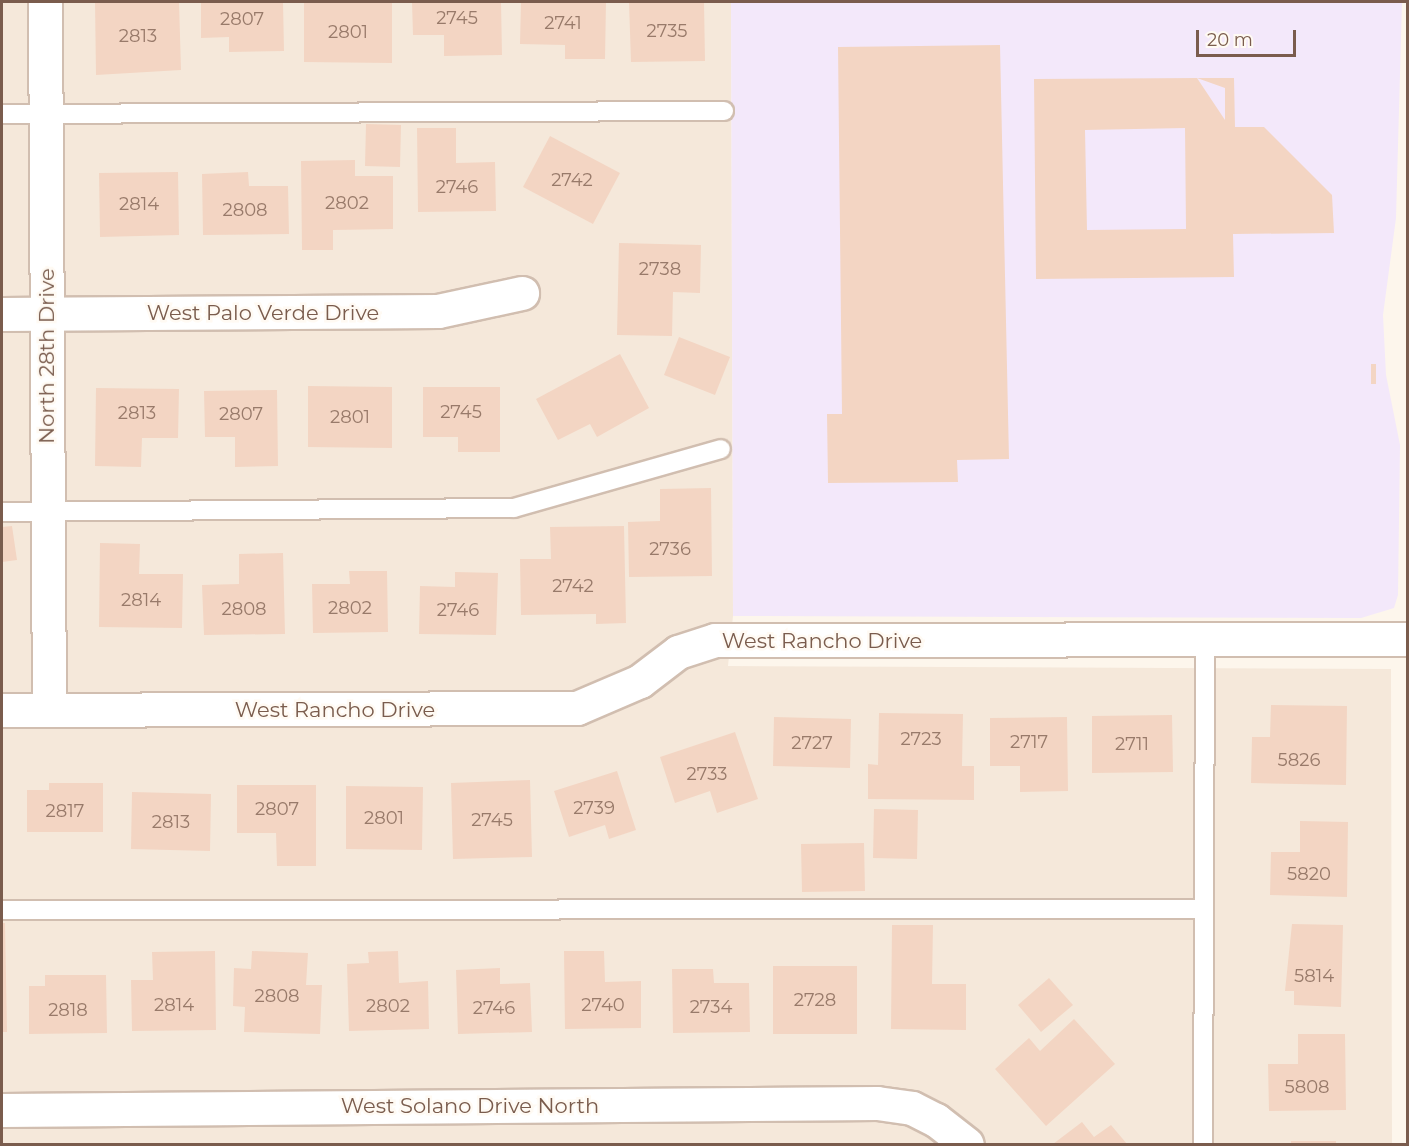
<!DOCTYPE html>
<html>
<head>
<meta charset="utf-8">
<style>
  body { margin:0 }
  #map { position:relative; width:1409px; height:1146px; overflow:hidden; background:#fdf6ec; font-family:Montserrat,sans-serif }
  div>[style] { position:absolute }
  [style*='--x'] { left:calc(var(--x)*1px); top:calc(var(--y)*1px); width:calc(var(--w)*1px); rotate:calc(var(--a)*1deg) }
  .residential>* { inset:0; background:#f5e8da }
  .education>* { inset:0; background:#f3e8fa }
  .building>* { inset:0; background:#f3d5c3 }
  .roads { filter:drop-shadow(2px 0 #d1beb0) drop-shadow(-2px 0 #d1beb0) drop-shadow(0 2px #d1beb0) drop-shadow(0 -2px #d1beb0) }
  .service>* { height:18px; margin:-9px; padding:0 9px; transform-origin:9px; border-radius:9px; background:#fff }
  .minor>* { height:33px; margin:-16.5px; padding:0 16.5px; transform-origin:16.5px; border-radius:16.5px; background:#fff }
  span { translate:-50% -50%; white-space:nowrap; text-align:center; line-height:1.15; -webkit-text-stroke:5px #fffaf3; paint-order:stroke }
  .number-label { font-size:18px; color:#987a6a }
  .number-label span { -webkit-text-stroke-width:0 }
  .street-label { font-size:21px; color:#7a5c4d }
  .frame { position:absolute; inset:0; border:3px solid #7a5c4d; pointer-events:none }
  .scale { position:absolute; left:1196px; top:30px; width:100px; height:27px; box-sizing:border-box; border:3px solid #7a5c4d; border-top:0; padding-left:8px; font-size:18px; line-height:21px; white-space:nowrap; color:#7a5c4d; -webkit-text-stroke:4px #fffaf3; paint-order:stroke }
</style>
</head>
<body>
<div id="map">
  <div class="residential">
    <i style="clip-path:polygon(2px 2px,731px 2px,733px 616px,728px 666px,1391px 669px,1392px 1144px,2px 1144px)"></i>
  </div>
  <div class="education">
    <i style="clip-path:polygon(731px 2px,1402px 2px,1396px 218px,1383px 315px,1386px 375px,1400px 445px,1398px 595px,1394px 608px,1361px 618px,733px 616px)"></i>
  </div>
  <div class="building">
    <i style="clip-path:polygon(95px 2px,179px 2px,181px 70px,96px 75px)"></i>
    <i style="clip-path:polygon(201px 2px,283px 2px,284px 51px,229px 52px,229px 37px,201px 38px)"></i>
    <i style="clip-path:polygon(304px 2px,392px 2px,392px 63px,304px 62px)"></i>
    <i style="clip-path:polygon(412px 2px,501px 2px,502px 55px,444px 56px,444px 35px,413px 35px)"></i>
    <i style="clip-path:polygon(521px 2px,606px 2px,605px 59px,565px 59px,565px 45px,520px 44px)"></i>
    <i style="clip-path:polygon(629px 2px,704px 2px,705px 61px,631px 62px)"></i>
    <i style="clip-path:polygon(1000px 45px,1009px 459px,957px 460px,958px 482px,828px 483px,827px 414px,842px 414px,838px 47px)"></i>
    <i style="clip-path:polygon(evenodd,1197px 78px,1225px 120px,1225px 88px,1197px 78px,1234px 78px,1235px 127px,1264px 127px,1332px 195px,1334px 233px,1233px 234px,1234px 277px,1036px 279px,1034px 79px,1197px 78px,1185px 128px,1186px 229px,1087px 230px,1085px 130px,1185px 128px)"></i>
    <i style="clip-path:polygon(366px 124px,401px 125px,400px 167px,365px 166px)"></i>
    <i style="clip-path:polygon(417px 128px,456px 128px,456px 163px,495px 162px,496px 211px,418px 212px)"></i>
    <i style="clip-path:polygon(550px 136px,620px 173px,593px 224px,523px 187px)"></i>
    <i style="clip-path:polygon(355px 160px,355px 176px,393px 176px,393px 229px,333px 230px,333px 250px,302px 250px,301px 161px)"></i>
    <i style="clip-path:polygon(178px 172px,179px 235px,100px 237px,99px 173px)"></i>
    <i style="clip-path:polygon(248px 172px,249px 186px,288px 186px,289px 234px,203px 235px,202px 174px)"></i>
    <i style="clip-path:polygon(619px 243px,701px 245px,700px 293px,673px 292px,672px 336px,617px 335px)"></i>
    <i style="clip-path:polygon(679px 337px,730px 357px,715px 395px,664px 375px)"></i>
    <i style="clip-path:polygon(620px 354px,649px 408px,597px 437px,590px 424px,558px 440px,536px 399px)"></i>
    <i style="clip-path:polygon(1371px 364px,1376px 364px,1376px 384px,1371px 384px)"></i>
    <i style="clip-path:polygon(308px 386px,392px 387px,392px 448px,308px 447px)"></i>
    <i style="clip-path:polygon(423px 387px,500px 387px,500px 452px,458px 452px,458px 437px,423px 437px)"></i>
    <i style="clip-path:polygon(96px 388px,179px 389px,178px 438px,142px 438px,141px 467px,95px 466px)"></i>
    <i style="clip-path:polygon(277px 390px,278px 466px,235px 467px,235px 437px,205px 437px,204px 391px)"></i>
    <i style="clip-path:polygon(711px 488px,712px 576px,629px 577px,628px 522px,660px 521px,660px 489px)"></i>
    <i style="clip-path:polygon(12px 526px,17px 560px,2px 562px,2px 527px)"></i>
    <i style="clip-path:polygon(624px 526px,626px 623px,596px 624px,596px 614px,521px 615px,520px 559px,551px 559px,550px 527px)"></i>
    <i style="clip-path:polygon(100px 543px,140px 544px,139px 574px,183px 574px,182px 628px,99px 627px)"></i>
    <i style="clip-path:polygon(283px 553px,285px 634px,204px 635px,202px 585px,239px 584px,239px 554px)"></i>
    <i style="clip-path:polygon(349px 571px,387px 571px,388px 632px,313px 633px,312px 584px,350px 584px)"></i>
    <i style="clip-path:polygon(455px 572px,498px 573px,496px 635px,419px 634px,420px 586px,455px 587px)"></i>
    <i style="clip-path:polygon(1271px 705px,1347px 706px,1346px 785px,1251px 783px,1252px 737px,1270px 737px)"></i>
    <i style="clip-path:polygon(879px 713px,963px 714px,962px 766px,974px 766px,974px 800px,868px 799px,868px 764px,878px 765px)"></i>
    <i style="clip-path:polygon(1172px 715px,1173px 772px,1092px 773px,1092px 716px)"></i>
    <i style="clip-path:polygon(774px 717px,851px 719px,850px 768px,773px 766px)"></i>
    <i style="clip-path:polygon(1067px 717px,1068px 791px,1020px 792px,1020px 766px,990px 766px,990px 718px)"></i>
    <i style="clip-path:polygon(735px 732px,758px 799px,717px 813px,710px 791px,675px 803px,660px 757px)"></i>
    <i style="clip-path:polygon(617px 771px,636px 830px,609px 839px,605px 825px,569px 837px,554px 791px)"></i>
    <i style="clip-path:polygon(530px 780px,532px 857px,453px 859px,451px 783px)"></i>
    <i style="clip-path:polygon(49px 783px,103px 783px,103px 832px,27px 832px,27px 790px,49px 790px)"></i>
    <i style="clip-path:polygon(237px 785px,316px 785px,316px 866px,277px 866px,276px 833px,237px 833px)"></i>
    <i style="clip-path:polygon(346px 786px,423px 787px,422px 850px,346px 849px)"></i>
    <i style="clip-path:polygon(132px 792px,211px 794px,210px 851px,131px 849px)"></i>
    <i style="clip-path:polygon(874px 809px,918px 810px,917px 859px,873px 858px)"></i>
    <i style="clip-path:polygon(1300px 821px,1348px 822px,1347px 897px,1270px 895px,1271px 852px,1300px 852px)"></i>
    <i style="clip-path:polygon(864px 843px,865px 891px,802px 892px,801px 844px)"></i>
    <i style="clip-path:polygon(2px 923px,5px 923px,7px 1032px,2px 1032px)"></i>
    <i style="clip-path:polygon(1292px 924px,1343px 925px,1341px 1007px,1294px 1005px,1294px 991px,1285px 991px)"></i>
    <i style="clip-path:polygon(892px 925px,933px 925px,932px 984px,966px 984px,966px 1030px,891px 1029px)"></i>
    <i style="clip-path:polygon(215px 951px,216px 1030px,132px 1031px,131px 980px,153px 980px,152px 952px)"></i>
    <i style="clip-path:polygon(252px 951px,308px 953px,306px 985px,322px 985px,320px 1034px,244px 1032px,245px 1007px,233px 1006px,234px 968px,251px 969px)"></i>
    <i style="clip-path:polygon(398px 951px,399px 983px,428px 981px,429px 1029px,349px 1031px,347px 964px,369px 963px,368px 952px)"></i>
    <i style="clip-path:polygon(564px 951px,604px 951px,605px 982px,641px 981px,641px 1028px,565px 1029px)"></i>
    <i style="clip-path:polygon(773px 966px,857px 966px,857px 1034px,773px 1034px)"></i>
    <i style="clip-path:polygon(500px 968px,500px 984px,530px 983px,532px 1032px,458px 1034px,456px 970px)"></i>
    <i style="clip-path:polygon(672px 969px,713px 969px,714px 983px,749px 983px,750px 1032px,673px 1033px)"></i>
    <i style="clip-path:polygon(45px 975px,106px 975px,107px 1033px,29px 1034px,29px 986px,45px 986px)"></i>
    <i style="clip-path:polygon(1049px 978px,1073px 1005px,1041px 1032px,1018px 1005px)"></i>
    <i style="clip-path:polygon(1074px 1019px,1115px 1064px,1046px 1126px,995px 1069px,1029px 1038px,1040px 1051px)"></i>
    <i style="clip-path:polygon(1298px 1034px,1345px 1034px,1346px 1110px,1269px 1111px,1268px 1064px,1298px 1064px)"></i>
    <i style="clip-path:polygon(1082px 1122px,1094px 1137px,1111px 1125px,1127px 1144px,1053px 1144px)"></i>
    <i style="clip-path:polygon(1291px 1141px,1336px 1141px,1336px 1144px,1291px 1144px)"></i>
  </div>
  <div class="roads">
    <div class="service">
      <i style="--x:2;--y:114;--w:722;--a:-0.24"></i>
      <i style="--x:2;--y:512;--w:512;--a:-0.45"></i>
      <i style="--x:514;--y:508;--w:215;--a:-15.9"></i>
      <i style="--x:2;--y:910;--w:1201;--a:-0.05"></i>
      <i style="--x:1203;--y:1144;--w:504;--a:-89.77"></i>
    </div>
    <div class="minor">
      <i style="--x:45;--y:2;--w:708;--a:89.68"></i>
      <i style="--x:2;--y:314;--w:436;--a:-0.4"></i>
      <i style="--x:438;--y:311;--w:86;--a:-12.1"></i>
      <i style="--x:2;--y:710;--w:575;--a:-0.2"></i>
      <i style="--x:577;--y:708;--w:69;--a:-23.2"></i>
      <i style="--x:640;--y:681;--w:48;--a:-37.3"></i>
      <i style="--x:678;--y:652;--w:39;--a:-18"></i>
      <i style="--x:715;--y:640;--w:693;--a:-0.08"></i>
      <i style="--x:2;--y:1110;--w:875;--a:-0.46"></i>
      <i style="--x:877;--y:1103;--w:35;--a:8"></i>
      <i style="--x:912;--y:1108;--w:27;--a:27"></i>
      <i style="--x:936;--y:1120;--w:39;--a:38"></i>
    </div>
  </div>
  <div class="number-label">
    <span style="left:457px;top:18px">2745</span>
    <span style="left:242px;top:19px">2807</span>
    <span style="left:563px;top:23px">2741</span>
    <span style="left:667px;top:31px">2735</span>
    <span style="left:348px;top:32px">2801</span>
    <span style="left:138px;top:36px">2813</span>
    <span style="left:572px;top:180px">2742</span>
    <span style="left:457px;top:187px">2746</span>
    <span style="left:347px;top:203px">2802</span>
    <span style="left:139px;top:204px">2814</span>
    <span style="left:245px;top:210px">2808</span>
    <span style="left:660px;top:269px">2738</span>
    <span style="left:461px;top:412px">2745</span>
    <span style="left:137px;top:413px">2813</span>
    <span style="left:241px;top:414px">2807</span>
    <span style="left:350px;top:417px">2801</span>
    <span style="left:670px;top:549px">2736</span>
    <span style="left:573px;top:586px">2742</span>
    <span style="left:141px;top:600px">2814</span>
    <span style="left:350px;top:608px">2802</span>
    <span style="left:244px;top:609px">2808</span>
    <span style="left:458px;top:610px">2746</span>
    <span style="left:921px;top:739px">2723</span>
    <span style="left:1029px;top:742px">2717</span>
    <span style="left:812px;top:743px">2727</span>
    <span style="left:1132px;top:744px">2711</span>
    <span style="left:1299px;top:760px">5826</span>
    <span style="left:707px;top:774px">2733</span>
    <span style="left:594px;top:808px">2739</span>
    <span style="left:277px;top:809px">2807</span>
    <span style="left:65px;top:811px">2817</span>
    <span style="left:384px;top:818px">2801</span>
    <span style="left:492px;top:820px">2745</span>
    <span style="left:171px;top:822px">2813</span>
    <span style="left:1309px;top:874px">5820</span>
    <span style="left:1314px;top:976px">5814</span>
    <span style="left:277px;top:996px">2808</span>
    <span style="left:815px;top:1000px">2728</span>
    <span style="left:174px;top:1005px">2814</span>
    <span style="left:603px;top:1005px">2740</span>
    <span style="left:388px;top:1006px">2802</span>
    <span style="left:711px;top:1007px">2734</span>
    <span style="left:494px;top:1008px">2746</span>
    <span style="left:68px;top:1010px">2818</span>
    <span style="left:1307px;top:1087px">5808</span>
  </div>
  <div class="street-label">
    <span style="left:263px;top:313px">West Palo Verde Drive</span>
    <span style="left:47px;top:356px;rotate:-90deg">North 28th Drive</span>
    <span style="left:822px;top:641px">West Rancho Drive</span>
    <span style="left:335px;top:710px">West Rancho Drive</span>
    <span style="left:470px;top:1106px">West Solano Drive North</span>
  </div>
  <div class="frame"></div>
  <div class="scale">20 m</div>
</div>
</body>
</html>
